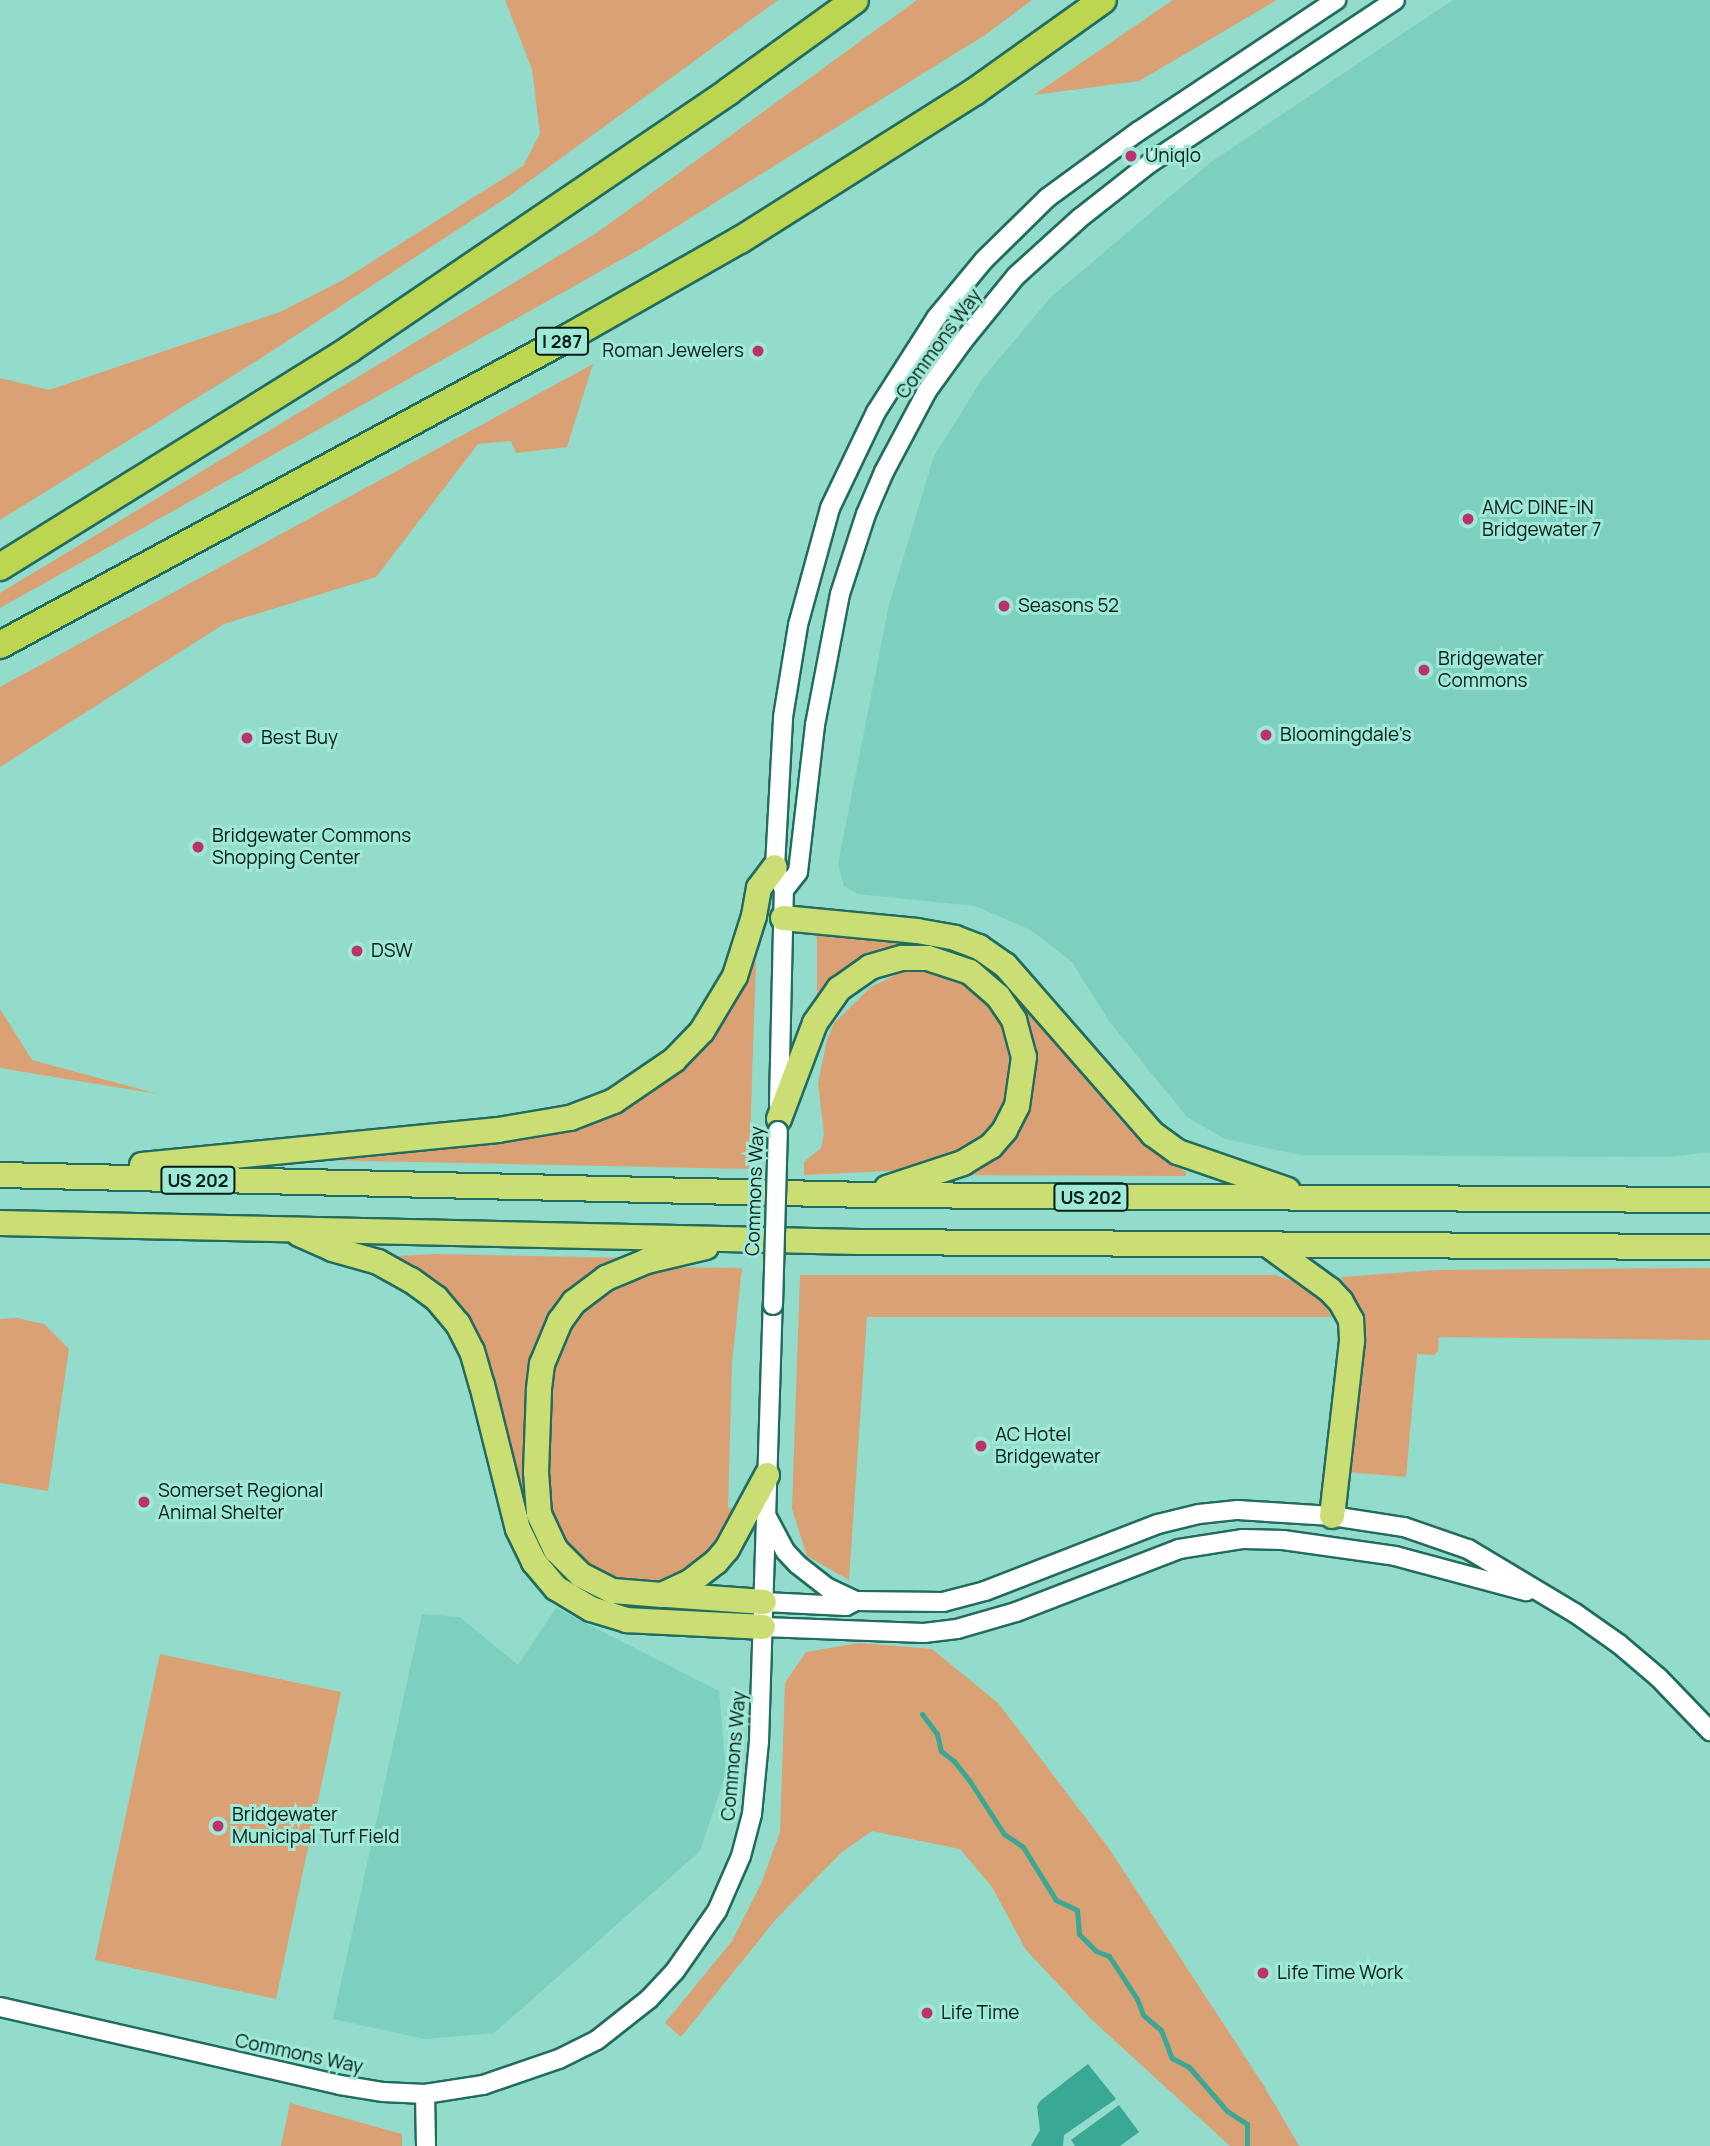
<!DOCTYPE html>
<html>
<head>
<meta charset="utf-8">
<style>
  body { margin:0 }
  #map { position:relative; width:1710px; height:2146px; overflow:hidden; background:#93dbcb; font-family:Manrope,sans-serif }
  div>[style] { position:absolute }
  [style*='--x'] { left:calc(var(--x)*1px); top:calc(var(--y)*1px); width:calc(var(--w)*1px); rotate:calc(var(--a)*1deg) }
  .built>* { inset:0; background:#7dcfbf }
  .green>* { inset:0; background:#daa175 }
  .water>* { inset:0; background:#39a894 }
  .stream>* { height:5px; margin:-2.5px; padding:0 2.5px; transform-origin:2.5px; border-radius:2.5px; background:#39a894 }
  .roads { filter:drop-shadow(2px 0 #216c5f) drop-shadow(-2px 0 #216c5f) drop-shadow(0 2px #216c5f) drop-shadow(0 -2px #216c5f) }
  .tertiary>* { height:18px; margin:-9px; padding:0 9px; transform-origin:9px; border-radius:9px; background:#fff }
  .trunk>* { height:24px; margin:-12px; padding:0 12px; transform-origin:12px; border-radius:12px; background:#cade74 }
  .motorway>* { height:26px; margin:-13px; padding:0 13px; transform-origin:13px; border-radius:13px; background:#bdd651 }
  .bridges { filter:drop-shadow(2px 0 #216c5f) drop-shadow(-2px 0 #216c5f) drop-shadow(0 2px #216c5f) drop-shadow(0 -2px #216c5f) }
  .tertiary-bridge>* { height:18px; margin:-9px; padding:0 9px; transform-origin:9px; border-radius:9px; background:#fff }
  .dots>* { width:19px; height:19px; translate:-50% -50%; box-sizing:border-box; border:4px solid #a0e8d8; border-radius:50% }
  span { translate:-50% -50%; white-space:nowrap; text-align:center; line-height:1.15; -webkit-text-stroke:6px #a0e8d8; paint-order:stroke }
  .shield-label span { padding:2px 5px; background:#a0e8d8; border:2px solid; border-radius:5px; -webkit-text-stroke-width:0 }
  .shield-label { font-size:18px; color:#001d18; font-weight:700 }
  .poi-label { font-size:19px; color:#001d18 }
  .left { translate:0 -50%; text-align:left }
  .right { translate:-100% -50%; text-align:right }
  .street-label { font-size:19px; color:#001d18 }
</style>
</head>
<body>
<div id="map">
  <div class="built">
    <i style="clip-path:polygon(1453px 0,1710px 0,1710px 1152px,1668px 1157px,1300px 1155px,1225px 1139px,1187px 1117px,1109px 1021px,1072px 962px,1031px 930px,975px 906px,858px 894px,844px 886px,838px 864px,889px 605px,934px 456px,983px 378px,1051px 297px,1211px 162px)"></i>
    <i style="clip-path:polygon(556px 1608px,719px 1691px,726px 1773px,700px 1851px,494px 2033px,425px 2039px,333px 2019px,422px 1614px,460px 1617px,518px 1665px)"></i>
  </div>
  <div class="green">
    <i style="clip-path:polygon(505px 0,778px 0,509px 196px,258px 360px,0 520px,0 378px,49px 390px,280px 312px,343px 280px,523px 166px,540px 134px,532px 69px)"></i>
    <i style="clip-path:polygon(917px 0,1032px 0,985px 35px,642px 248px,0 608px,0 593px,598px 232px)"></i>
    <i style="clip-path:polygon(1173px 0,1277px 0,1139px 81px,1034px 95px)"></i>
    <i style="clip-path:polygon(593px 364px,567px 447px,516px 453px,511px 441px,478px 444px,376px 577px,224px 624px,0 767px,0 687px)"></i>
    <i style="clip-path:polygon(817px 934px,960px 949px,993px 968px,1122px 1122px,1153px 1151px,1186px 1172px,1186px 1176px,964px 1175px,1028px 1104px,1033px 1084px,1033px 1047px,969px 961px,832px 979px,817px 995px)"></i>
    <i style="clip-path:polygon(756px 961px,749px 1169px,318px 1160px,544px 1136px,587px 1123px,687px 1061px)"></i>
    <i style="clip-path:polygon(910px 968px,932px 969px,953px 975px,983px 995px,999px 1015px,1012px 1047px,1012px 1090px,995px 1126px,982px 1141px,959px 1156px,907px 1170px,804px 1175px,804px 1162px,821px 1148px,824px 1134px,818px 1083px,827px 1040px,834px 1023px,871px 987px)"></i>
    <i style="clip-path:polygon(0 1009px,32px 1060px,158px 1094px,0 1068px)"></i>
    <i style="clip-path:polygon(434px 1254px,629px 1258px,600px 1273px,530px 1372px,523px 1522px,490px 1366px,479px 1336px,458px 1304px,429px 1279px,397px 1258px,398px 1256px)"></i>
    <i style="clip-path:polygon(655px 1267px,742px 1268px,732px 1363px,728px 1507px,735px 1510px,707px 1561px,662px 1585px,613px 1581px,586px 1567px,565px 1545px,547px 1507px,550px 1364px,570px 1325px,602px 1290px)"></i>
    <i style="clip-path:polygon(1710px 1268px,1710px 1340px,1439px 1337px,1438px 1351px,1434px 1355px,1417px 1354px,1406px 1477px,1346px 1472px,1355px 1303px,1341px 1277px,1437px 1270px)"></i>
    <i style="clip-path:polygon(800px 1275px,1275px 1275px,1313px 1288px,1332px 1317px,867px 1317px,849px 1580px,807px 1556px,792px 1509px)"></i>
    <i style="clip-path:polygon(17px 1318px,44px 1324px,69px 1349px,48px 1491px,0 1483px,0 1319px)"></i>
    <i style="clip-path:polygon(859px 1643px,932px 1649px,998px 1703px,1108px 1847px,1264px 2086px,1299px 2146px,1230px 2146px,1091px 2019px,1026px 1950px,992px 1887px,960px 1849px,872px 1831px,842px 1852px,776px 1919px,681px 2037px,665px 2023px,732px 1941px,761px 1884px,780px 1832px,785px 1683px,806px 1652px)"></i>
    <i style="clip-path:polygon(160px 1654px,341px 1692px,276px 1999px,95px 1960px)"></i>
    <i style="clip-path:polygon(290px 2103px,402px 2134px,402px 2146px,281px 2146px)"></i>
  </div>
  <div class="water">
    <i style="clip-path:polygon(1088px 2064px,1116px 2099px,1064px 2135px,1063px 2146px,1031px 2146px,1040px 2130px,1037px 2106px,1040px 2101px)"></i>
    <i style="clip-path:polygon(1119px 2105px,1139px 2132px,1120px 2146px,1075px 2146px,1071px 2140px)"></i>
  </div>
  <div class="stream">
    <i style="--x:922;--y:1714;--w:25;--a:53"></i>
    <i style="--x:937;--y:1734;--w:17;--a:77"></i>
    <i style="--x:941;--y:1751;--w:16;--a:38"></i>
    <i style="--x:954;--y:1761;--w:24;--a:52"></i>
    <i style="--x:969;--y:1780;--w:64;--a:57.1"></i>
    <i style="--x:1004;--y:1834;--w:23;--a:34"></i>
    <i style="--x:1023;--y:1847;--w:62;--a:58.1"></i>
    <i style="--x:1056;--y:1900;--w:23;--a:25"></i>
    <i style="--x:1077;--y:1910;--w:24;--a:85"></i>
    <i style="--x:1079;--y:1934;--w:24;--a:45"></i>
    <i style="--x:1096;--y:1951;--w:14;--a:21"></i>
    <i style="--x:1109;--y:1956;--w:51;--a:56.9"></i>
    <i style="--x:1137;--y:1999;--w:17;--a:69"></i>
    <i style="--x:1143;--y:2015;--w:23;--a:40"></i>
    <i style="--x:1161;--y:2030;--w:30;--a:69"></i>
    <i style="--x:1172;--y:2058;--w:19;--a:28"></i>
    <i style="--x:1189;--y:2067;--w:58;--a:49.2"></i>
    <i style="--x:1227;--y:2111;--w:24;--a:33"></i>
    <i style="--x:1247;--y:2124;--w:22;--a:90"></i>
  </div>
  <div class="roads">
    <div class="tertiary">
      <i style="--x:784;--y:890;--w:23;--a:-52"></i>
      <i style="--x:798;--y:872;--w:148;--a:-83.4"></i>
      <i style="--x:815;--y:725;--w:133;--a:-79.2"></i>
      <i style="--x:840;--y:594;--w:84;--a:-72"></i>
      <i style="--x:866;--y:514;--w:46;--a:-66.8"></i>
      <i style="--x:884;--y:472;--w:92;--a:-62"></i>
      <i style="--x:927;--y:391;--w:62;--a:-54.2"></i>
      <i style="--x:963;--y:341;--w:84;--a:-50.8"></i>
      <i style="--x:1016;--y:276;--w:86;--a:-42.2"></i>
      <i style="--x:1080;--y:218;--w:89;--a:-38.2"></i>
      <i style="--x:1150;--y:163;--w:294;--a:-33.6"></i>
      <i style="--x:779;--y:1105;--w:215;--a:-88.7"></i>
      <i style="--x:784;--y:890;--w:25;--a:-111"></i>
      <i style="--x:775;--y:867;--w:150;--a:-86.9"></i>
      <i style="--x:783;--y:717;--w:93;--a:-80.7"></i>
      <i style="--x:798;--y:625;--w:121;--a:-74.7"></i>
      <i style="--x:830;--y:508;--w:106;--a:-64.4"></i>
      <i style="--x:876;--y:412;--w:112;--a:-57.4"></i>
      <i style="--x:936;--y:318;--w:75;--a:-50.4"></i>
      <i style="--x:984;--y:260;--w:88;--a:-44.5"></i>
      <i style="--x:1047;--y:198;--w:114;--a:-36.1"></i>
      <i style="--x:1139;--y:131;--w:237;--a:-33.6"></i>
      <i style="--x:767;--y:1517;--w:38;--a:62"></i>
      <i style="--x:785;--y:1551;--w:18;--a:47"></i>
      <i style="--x:797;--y:1564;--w:39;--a:38"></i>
      <i style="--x:828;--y:1588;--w:31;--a:25"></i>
      <i style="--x:764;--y:1602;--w:82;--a:2.8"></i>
      <i style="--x:846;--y:1606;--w:11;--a:-27"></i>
      <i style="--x:856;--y:1601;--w:87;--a:0.7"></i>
      <i style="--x:943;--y:1602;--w:43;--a:-14.7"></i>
      <i style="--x:985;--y:1591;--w:186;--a:-21.2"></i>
      <i style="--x:1158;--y:1524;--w:42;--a:-13.7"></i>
      <i style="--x:1199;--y:1514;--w:39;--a:-6"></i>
      <i style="--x:1238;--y:1510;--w:94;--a:3.7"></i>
      <i style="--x:1332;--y:1516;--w:73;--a:8.7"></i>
      <i style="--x:1404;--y:1527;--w:68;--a:19"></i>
      <i style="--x:1468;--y:1549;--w:125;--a:30.9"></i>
      <i style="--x:1575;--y:1613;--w:54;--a:35.2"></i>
      <i style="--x:1619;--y:1644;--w:52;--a:40.4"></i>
      <i style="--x:1659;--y:1678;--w:74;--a:46.1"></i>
      <i style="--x:763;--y:1627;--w:161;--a:2.1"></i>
      <i style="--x:924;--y:1633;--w:33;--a:-7"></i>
      <i style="--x:957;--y:1629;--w:61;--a:-16.1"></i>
      <i style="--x:1016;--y:1612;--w:175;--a:-21.1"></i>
      <i style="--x:1179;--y:1549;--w:65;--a:-8.9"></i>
      <i style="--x:1243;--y:1539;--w:40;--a:1.4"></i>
      <i style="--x:1283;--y:1540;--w:113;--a:8.1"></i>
      <i style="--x:1395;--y:1556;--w:136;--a:15"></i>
      <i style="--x:0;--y:2007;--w:349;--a:12.9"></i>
      <i style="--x:340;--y:2085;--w:44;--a:9.2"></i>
      <i style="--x:383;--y:2092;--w:42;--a:2.7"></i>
      <i style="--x:425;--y:2094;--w:59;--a:-8.8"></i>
      <i style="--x:483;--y:2085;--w:80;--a:-18.9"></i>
      <i style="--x:559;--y:2059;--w:42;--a:-26.6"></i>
      <i style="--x:597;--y:2040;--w:66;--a:-38.3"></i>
      <i style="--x:649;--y:1999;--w:38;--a:-47"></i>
      <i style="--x:675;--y:1971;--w:73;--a:-55"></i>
      <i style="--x:717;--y:1911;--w:60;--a:-66.4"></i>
      <i style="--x:741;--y:1856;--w:43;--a:-75.3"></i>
      <i style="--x:752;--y:1814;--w:73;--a:-84.5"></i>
      <i style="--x:759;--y:1741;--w:436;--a:-88.2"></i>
      <i style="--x:425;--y:2094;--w:52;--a:88.9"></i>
    </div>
    <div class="trunk">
      <i style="--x:783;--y:918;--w:135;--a:5.5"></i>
      <i style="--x:917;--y:931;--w:39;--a:10"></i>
      <i style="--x:955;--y:938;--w:26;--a:21"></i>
      <i style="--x:979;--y:947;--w:32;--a:35"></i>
      <i style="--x:1005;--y:965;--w:225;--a:48.8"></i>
      <i style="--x:1153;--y:1134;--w:31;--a:36"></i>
      <i style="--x:1178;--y:1152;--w:116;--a:19.1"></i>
      <i style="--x:779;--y:1119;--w:103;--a:-69.4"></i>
      <i style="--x:815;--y:1023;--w:42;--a:-54.8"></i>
      <i style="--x:839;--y:989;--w:38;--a:-35"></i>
      <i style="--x:870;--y:967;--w:33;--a:-16"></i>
      <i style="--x:902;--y:958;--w:26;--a:0"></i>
      <i style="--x:928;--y:958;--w:44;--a:18.4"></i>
      <i style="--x:970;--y:972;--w:37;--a:41"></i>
      <i style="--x:998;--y:996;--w:29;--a:56"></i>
      <i style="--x:1014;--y:1020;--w:38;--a:75"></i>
      <i style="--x:1024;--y:1057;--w:49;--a:98.1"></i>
      <i style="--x:1017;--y:1106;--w:27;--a:117"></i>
      <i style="--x:1005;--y:1130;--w:21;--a:131"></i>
      <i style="--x:991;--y:1146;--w:33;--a:149"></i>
      <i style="--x:963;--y:1163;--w:80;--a:161.8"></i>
      <i style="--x:142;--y:1165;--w:358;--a:-5.6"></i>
      <i style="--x:498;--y:1130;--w:73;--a:-9.5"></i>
      <i style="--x:570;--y:1118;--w:47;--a:-21.1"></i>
      <i style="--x:614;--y:1101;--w:73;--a:-34.3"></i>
      <i style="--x:674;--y:1060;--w:40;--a:-46"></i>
      <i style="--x:702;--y:1031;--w:64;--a:-59"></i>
      <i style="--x:735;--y:976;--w:63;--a:-72.4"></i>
      <i style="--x:754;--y:916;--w:28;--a:-80"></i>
      <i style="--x:759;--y:888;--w:26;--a:-53"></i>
      <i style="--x:0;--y:1175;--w:867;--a:1.32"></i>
      <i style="--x:867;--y:1195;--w:843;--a:0.34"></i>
      <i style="--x:0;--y:1223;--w:859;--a:1.27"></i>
      <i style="--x:859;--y:1242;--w:851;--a:0.34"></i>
      <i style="--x:299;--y:1234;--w:36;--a:24"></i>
      <i style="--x:332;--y:1249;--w:48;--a:15.8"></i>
      <i style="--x:378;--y:1262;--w:38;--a:29"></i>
      <i style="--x:411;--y:1280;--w:31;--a:36"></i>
      <i style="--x:436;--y:1298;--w:34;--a:50"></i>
      <i style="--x:458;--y:1324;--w:30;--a:63"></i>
      <i style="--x:472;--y:1351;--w:35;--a:74"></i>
      <i style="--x:482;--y:1385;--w:148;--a:76"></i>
      <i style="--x:518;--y:1529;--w:37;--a:64"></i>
      <i style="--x:534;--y:1562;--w:34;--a:50"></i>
      <i style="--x:556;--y:1588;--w:41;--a:31"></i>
      <i style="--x:591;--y:1609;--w:38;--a:17"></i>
      <i style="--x:627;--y:1620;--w:136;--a:2.9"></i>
      <i style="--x:1268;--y:1245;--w:77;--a:36"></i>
      <i style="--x:1330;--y:1290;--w:16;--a:47"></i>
      <i style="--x:1341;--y:1302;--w:21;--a:61"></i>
      <i style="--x:1351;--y:1320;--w:21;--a:87"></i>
      <i style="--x:1352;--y:1341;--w:176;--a:96.5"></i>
      <i style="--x:706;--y:1247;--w:61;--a:166.7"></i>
      <i style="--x:647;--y:1261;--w:44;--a:157.5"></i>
      <i style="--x:606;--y:1278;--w:40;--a:143"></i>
      <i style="--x:574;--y:1302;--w:24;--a:126"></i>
      <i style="--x:560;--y:1321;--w:47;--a:112.7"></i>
      <i style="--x:542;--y:1364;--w:26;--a:97"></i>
      <i style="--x:539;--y:1390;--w:82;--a:92.1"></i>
      <i style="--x:536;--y:1472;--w:42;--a:85.9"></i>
      <i style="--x:539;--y:1514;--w:40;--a:65"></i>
      <i style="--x:556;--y:1550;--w:35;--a:45"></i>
      <i style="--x:581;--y:1575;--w:36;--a:27"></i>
      <i style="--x:613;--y:1591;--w:49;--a:4.7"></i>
      <i style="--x:662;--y:1595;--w:31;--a:-25"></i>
      <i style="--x:690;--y:1582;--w:33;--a:-38"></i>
      <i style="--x:716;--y:1562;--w:17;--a:-50"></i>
      <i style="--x:727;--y:1549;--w:84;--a:-61.6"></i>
      <i style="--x:667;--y:1595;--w:97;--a:4.1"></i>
    </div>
    <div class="motorway">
      <i style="--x:0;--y:567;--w:412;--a:-31.9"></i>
      <i style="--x:350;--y:349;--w:458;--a:-34.2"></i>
      <i style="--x:729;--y:91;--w:155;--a:-35.8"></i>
      <i style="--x:0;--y:645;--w:647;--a:-28.43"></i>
      <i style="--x:569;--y:337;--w:197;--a:-29.6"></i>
      <i style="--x:740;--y:240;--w:277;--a:-32.3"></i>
      <i style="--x:974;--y:92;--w:158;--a:-35.5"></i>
    </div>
  </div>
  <div class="bridges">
    <div class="tertiary-bridge">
      <i style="--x:773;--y:1305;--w:174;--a:-88.4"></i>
    </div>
  </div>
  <div class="dots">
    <i style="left:1131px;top:156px;background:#bb326d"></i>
    <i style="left:758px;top:351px;background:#bb326d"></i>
    <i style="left:1468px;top:519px;background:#bb326d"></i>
    <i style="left:1004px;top:606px;background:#bb326d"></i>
    <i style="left:1424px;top:670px;background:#bb326d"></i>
    <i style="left:1266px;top:735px;background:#bb326d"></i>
    <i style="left:247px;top:738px;background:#bb326d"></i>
    <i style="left:198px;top:847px;background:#bb326d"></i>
    <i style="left:357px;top:951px;background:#bb326d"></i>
    <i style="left:981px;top:1446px;background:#bb326d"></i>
    <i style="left:144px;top:1502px;background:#bb326d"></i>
    <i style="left:218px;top:1826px;background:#bb326d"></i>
    <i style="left:1263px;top:1973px;background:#bb326d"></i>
    <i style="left:927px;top:2013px;background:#bb326d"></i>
  </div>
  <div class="shield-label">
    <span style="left:562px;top:341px">I 287</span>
    <span style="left:198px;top:1180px">US 202</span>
    <span style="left:1091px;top:1197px">US 202</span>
  </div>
  <div class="poi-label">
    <span class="left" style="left:1145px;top:156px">Uniqlo</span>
    <span class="right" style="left:744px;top:351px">Roman Jewelers</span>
    <span class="left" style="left:1482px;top:519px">AMC DINE-IN<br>Bridgewater 7</span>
    <span class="left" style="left:1018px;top:606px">Seasons 52</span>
    <span class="left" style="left:1438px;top:670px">Bridgewater<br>Commons</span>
    <span class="left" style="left:1280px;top:735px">Bloomingdale's</span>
    <span class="left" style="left:261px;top:738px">Best Buy</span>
    <span class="left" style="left:212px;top:847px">Bridgewater Commons<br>Shopping Center</span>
    <span class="left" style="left:371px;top:951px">DSW</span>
    <span class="left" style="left:995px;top:1446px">AC Hotel<br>Bridgewater</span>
    <span class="left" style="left:158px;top:1502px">Somerset Regional<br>Animal Shelter</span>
    <span class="left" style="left:232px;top:1826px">Bridgewater<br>Municipal Turf Field</span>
    <span class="left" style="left:1277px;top:1973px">Life Time Work</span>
    <span class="left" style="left:941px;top:2013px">Life Time</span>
  </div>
  <div class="street-label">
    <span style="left:939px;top:344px;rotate:-54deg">Commons Way</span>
    <span style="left:755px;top:1191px;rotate:-88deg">Commons Way</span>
    <span style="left:734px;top:1756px;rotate:-85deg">Commons Way</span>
    <span style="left:299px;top:2054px;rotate:12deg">Commons Way</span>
  </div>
</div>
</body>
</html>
